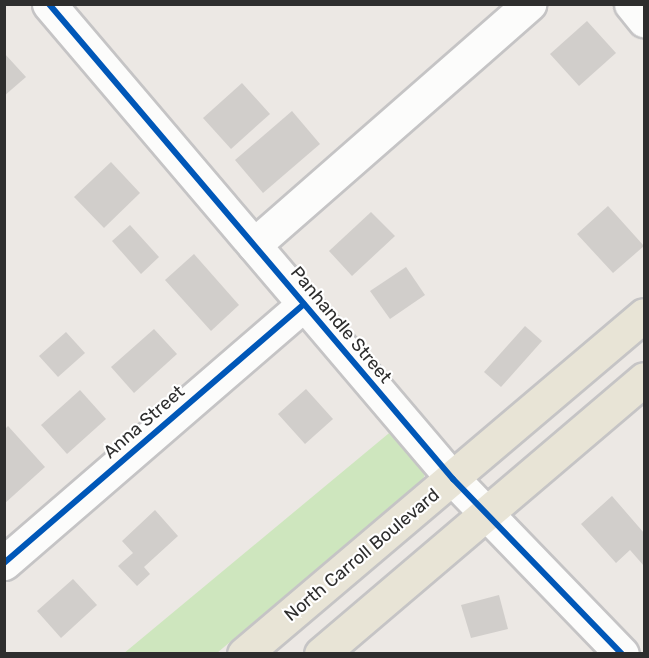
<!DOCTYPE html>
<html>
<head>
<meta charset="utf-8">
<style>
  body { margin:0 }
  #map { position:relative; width:649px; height:658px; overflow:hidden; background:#ece8e4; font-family:Rubik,sans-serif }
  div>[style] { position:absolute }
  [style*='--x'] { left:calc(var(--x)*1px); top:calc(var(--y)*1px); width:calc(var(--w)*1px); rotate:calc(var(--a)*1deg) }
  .green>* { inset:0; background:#cee6be }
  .building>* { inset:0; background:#d1cecb }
  .roads { filter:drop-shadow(2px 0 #c5c4c5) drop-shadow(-2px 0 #c5c4c5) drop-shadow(0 2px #c5c4c5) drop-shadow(0 -2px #c5c4c5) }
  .minor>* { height:33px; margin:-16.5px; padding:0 16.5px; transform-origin:16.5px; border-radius:16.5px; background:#fcfcfb }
  .major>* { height:33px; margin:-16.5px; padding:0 16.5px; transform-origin:16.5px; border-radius:16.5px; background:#e8e4d6 }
  .cycleway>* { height:6px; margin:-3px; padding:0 3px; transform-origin:3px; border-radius:3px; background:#0057b8 }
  span { translate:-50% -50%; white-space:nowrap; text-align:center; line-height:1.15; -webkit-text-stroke:4.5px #fff; paint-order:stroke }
  .street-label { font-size:18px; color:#2e2e2e }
  .frame { position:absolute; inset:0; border:6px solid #2e2e2e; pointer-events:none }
</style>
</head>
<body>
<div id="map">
  <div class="green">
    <i style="clip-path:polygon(394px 429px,427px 470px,422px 481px,217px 653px,123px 654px)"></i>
  </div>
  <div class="building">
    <i style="clip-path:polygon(587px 21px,616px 53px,579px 86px,550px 54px)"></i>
    <i style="clip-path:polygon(4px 53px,26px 77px,4px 96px)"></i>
    <i style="clip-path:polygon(242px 83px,270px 114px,231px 149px,203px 118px)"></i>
    <i style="clip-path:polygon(292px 111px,320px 144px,263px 193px,235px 160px)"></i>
    <i style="clip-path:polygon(111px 162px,140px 193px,104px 228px,74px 197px)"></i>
    <i style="clip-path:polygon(608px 206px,644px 246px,613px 273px,577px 234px)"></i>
    <i style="clip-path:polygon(371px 212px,395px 236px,352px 276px,329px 251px)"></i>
    <i style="clip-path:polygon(130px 225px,159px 257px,141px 274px,112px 241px)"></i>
    <i style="clip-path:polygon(194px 254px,239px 305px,211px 331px,165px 280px)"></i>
    <i style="clip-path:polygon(406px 267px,425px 295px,390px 319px,370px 291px)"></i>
    <i style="clip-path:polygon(525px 326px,542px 341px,501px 387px,484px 372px)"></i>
    <i style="clip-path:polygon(154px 329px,177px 354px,134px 393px,111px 367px)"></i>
    <i style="clip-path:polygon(66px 332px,85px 353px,58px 377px,39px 356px)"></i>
    <i style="clip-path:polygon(306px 389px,333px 419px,305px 444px,278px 414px)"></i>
    <i style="clip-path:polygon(80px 390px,106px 419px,67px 454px,41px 425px)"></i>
    <i style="clip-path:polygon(8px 426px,45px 467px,4px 504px,4px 430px)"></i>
    <i style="clip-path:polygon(612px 496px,644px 533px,644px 566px,630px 550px,616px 563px,581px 524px)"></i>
    <i style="clip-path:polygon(155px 510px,178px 536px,144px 567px,150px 574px,137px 586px,118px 566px,133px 553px,122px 541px)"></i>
    <i style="clip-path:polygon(73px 579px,97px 605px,61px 638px,37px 611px)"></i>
    <i style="clip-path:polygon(499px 595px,508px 629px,471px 638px,461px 605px)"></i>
  </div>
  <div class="roads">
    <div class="minor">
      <i style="--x:49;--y:4;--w:624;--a:49.62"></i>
      <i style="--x:453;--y:479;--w:243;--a:46"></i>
      <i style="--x:631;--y:4;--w:21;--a:51"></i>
      <i style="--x:254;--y:245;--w:366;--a:-41.2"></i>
      <i style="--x:4;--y:563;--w:396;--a:-40.8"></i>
    </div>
    <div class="major">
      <i style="--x:244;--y:654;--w:524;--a:-40.28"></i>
      <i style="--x:321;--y:654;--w:424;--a:-40.4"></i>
    </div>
  </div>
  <div class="cycleway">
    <i style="--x:49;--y:4;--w:624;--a:49.62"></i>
    <i style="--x:453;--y:479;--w:243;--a:46"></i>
    <i style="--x:4;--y:563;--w:396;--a:-40.8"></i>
  </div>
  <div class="street-label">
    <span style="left:341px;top:325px;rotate:50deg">Panhandle Street</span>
    <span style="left:144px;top:422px;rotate:-41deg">Anna Street</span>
    <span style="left:362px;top:555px;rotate:-40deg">North Carroll Boulevard</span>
  </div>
  <div class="frame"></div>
</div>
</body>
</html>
